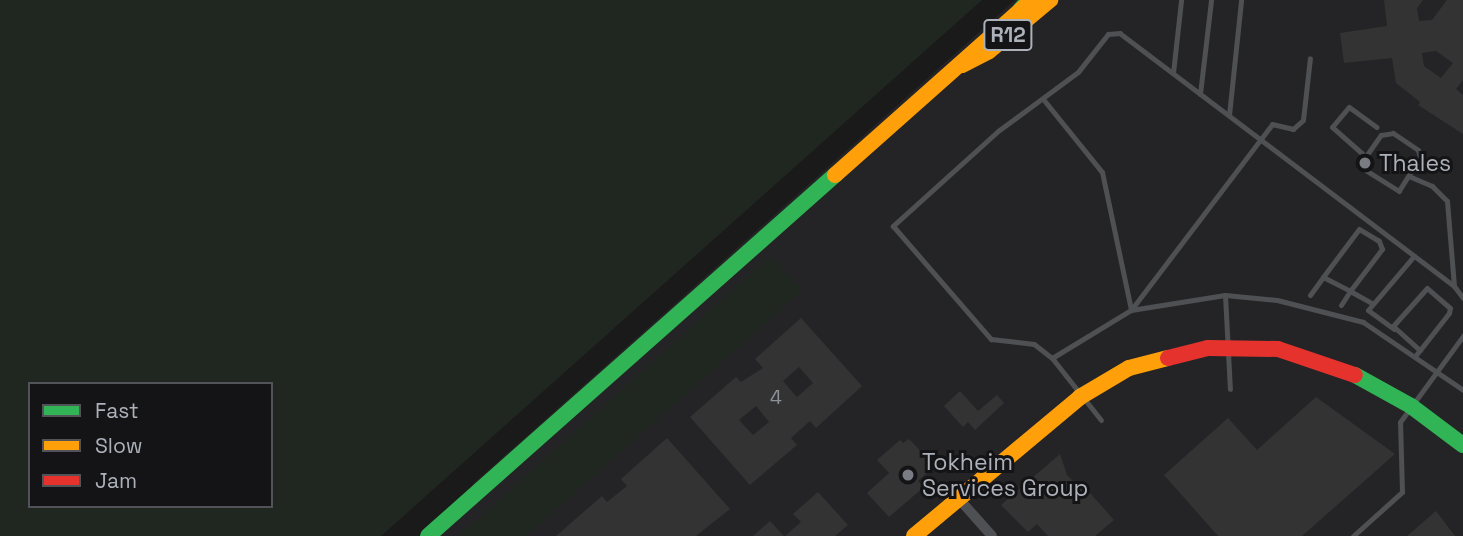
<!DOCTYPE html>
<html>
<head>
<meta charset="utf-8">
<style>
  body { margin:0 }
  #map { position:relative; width:1463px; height:536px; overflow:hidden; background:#1a1a1a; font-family:"Space Grotesk",sans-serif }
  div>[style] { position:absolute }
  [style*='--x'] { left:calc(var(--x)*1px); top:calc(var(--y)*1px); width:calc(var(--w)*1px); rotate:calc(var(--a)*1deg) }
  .built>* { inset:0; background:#242426 }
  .green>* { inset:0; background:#202721 }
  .building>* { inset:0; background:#333334 }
  .lane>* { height:5px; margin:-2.5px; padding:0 2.5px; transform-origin:2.5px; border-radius:2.5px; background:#4f5053 }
  .street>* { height:10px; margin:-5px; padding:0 5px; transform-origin:5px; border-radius:5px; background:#4f5053 }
  .fast>* { height:16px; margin:-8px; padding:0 8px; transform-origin:8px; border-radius:8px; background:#30b455 }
  .slow>* { height:16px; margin:-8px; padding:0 8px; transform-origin:8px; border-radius:8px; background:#ff9f0a }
  .jam>* { height:16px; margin:-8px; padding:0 8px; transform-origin:8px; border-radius:8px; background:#e5322d }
  .dots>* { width:19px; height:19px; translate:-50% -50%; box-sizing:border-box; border:4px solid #141416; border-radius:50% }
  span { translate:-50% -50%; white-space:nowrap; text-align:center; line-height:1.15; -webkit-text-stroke:6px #141416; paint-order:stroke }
  .number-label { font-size:19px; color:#8e9298 }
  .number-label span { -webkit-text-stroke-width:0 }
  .shield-label span { padding:2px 5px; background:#141416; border:2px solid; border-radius:5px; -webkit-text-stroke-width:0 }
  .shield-label { font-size:21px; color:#acb1ba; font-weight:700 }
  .poi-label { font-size:23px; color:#acb1ba }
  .left { translate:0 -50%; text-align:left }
  .legend { position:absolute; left:28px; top:382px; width:245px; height:126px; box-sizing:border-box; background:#141416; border:2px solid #515358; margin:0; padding:9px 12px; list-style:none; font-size:21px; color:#acb1ba }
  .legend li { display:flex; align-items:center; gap:14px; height:35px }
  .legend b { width:35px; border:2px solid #515358 }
</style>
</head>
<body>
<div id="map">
  <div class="built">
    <i style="clip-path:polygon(1015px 0,1463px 0,1463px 536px,436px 536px,474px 483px)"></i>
  </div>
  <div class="green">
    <i style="clip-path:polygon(evenodd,0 0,982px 0,381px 536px,0 536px,0 0,30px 384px,271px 384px,271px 506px,30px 506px,30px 384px)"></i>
    <i style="clip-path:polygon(770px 256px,803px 290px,526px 536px,459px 536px)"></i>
  </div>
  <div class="building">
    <i style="clip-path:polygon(evenodd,1384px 0,1423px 0,1417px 8px,1419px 21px,1432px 20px,1447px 0,1463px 0,1463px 80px,1456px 89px,1463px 95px,1463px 134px,1418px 105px,1420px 102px,1396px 83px,1392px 58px,1344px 63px,1340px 33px,1387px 26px,1384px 0,1436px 51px,1453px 63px,1441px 78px,1424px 66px,1422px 53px,1436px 51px)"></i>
    <i style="clip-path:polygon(evenodd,801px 318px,862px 386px,816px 428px,810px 421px,791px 438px,797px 445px,750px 485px,690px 417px,736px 377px,741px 382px,763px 368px,755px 359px,801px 318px,799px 367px,813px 383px,797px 397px,783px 381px,799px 367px,801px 318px,756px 406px,769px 422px,753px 435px,739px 420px,756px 406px)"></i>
    <i style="clip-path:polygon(960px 391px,978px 411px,997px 395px,1004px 403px,975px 430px,968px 422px,963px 427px,944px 406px)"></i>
    <i style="clip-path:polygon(1316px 397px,1395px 454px,1302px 536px,1218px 536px,1164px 475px,1228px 418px,1257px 450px)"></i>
    <i style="clip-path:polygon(667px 438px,730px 509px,696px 536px,556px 536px,602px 496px,607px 502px,627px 486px,621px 479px)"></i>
    <i style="clip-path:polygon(909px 439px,935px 466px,918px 481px,924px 487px,889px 517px,867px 493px,889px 473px,877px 460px,900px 440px,903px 443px)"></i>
    <i style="clip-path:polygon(1060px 454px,1067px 475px,1079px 487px,1082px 484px,1114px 520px,1095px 536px,1048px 536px,1037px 524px,1028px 532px,1001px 505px)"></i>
    <i style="clip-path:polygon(818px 492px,848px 525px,835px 536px,785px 536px,801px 522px,793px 514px)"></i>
    <i style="clip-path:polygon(1436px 511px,1455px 536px,1407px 536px)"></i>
    <i style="clip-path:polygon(770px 521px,784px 536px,753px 536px)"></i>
  </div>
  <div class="lane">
    <i style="--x:1173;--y:73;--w:73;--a:-83.7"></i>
    <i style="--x:1200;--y:94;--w:95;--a:-83.3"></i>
    <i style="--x:1043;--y:99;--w:94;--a:51.1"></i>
    <i style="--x:1102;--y:172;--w:141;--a:78.1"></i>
    <i style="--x:1229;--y:115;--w:116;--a:-84"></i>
    <i style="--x:1393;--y:133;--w:30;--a:34"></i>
    <i style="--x:1418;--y:150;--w:7;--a:74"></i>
    <i style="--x:1420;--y:157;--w:40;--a:122"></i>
    <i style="--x:1399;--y:191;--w:47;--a:-148"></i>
    <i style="--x:1359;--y:166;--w:38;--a:-55"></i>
    <i style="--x:1381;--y:135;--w:12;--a:-9"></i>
    <i style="--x:1365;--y:156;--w:44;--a:-138.7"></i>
    <i style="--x:1332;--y:127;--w:26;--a:-50"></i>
    <i style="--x:1349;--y:107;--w:34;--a:36"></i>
    <i style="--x:1411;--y:177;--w:23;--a:23"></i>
    <i style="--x:1432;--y:186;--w:21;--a:45"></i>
    <i style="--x:1447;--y:201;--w:85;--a:85.3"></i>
    <i style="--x:1454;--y:286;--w:15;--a:53"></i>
    <i style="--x:1454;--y:286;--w:419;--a:-142.9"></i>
    <i style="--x:1120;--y:33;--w:12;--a:175"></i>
    <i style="--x:1108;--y:34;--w:48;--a:128.3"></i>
    <i style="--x:1078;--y:72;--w:99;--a:143.6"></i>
    <i style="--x:998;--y:131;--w:142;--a:137.9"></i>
    <i style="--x:893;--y:226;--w:150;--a:49.1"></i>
    <i style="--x:991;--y:339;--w:43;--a:6.6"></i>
    <i style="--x:1034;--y:344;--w:23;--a:38"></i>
    <i style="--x:1052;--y:358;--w:92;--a:-31.3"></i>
    <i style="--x:1131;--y:310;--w:95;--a:-9.1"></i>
    <i style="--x:1225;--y:295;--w:52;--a:5.5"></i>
    <i style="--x:1277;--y:300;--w:89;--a:14.3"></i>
    <i style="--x:1363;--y:322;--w:121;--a:34.2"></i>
    <i style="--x:1225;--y:295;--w:94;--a:87"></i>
    <i style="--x:1310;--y:295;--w:22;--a:-54"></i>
    <i style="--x:1341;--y:305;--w:17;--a:-57"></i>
    <i style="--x:1350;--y:291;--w:53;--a:-52.7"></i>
    <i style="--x:1382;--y:249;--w:9;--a:-111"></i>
    <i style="--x:1379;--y:241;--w:23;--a:-149"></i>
    <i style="--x:1359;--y:229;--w:60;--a:126.9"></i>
    <i style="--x:1323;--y:277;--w:30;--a:27"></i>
    <i style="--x:1350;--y:291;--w:26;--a:29"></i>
    <i style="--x:1131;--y:310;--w:233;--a:-52.8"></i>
    <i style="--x:1272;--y:124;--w:22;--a:13"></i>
    <i style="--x:1293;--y:129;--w:13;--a:-42"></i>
    <i style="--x:1303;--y:120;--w:62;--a:-83.6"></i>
    <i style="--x:1394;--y:329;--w:32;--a:-144"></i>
    <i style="--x:1368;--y:310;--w:71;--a:-49.6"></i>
    <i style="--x:1415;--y:356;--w:8;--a:-50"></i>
    <i style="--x:1420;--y:350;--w:47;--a:-51.9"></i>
    <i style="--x:1449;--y:313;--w:5;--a:-79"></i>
    <i style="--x:1450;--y:308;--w:30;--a:-139"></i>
    <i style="--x:1427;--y:288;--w:51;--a:131.8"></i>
    <i style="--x:1393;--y:326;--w:36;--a:42"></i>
    <i style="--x:1052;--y:358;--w:79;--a:51.7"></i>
    <i style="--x:1353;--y:536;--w:66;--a:-41.9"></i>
    <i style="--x:1402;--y:492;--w:70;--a:-91.6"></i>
    <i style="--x:1400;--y:422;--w:107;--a:-53.8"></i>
  </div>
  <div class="street">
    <i style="--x:960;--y:500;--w:48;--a:48.4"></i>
  </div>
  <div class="fast">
    <i style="--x:1020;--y:10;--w:13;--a:-48"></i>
    <i style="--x:1355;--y:375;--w:64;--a:29"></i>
    <i style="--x:1411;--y:406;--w:65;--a:36.9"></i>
    <i style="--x:428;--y:536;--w:544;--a:-41.57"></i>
  </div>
  <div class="slow">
    <i style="--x:962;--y:65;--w:30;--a:-27"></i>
    <i style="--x:989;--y:51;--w:80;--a:-39.9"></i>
    <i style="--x:835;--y:175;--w:261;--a:-41.6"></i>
    <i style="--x:914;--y:536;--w:217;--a:-39.9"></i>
    <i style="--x:1080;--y:397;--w:57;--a:-30.6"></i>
    <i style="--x:1129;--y:368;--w:40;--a:-14.4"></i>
  </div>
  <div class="jam">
    <i style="--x:1168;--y:358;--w:41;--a:-14"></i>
    <i style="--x:1208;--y:348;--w:70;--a:0.8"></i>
    <i style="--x:1278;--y:349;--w:81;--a:18.7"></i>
  </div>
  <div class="dots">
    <i style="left:1365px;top:163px;background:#797c82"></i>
    <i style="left:908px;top:475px;background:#797c82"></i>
  </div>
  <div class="number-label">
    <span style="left:776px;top:398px">4</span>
  </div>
  <div class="shield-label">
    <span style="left:1008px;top:35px">R12</span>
  </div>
  <div class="poi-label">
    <span class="left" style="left:1379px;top:163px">Thales</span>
    <span class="left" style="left:922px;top:475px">Tokheim<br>Services Group</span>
  </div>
  <ul class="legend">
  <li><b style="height:9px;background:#30b455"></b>Fast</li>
  <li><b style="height:9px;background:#ff9f0a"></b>Slow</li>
  <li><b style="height:9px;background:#e5322d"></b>Jam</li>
  </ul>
</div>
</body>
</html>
